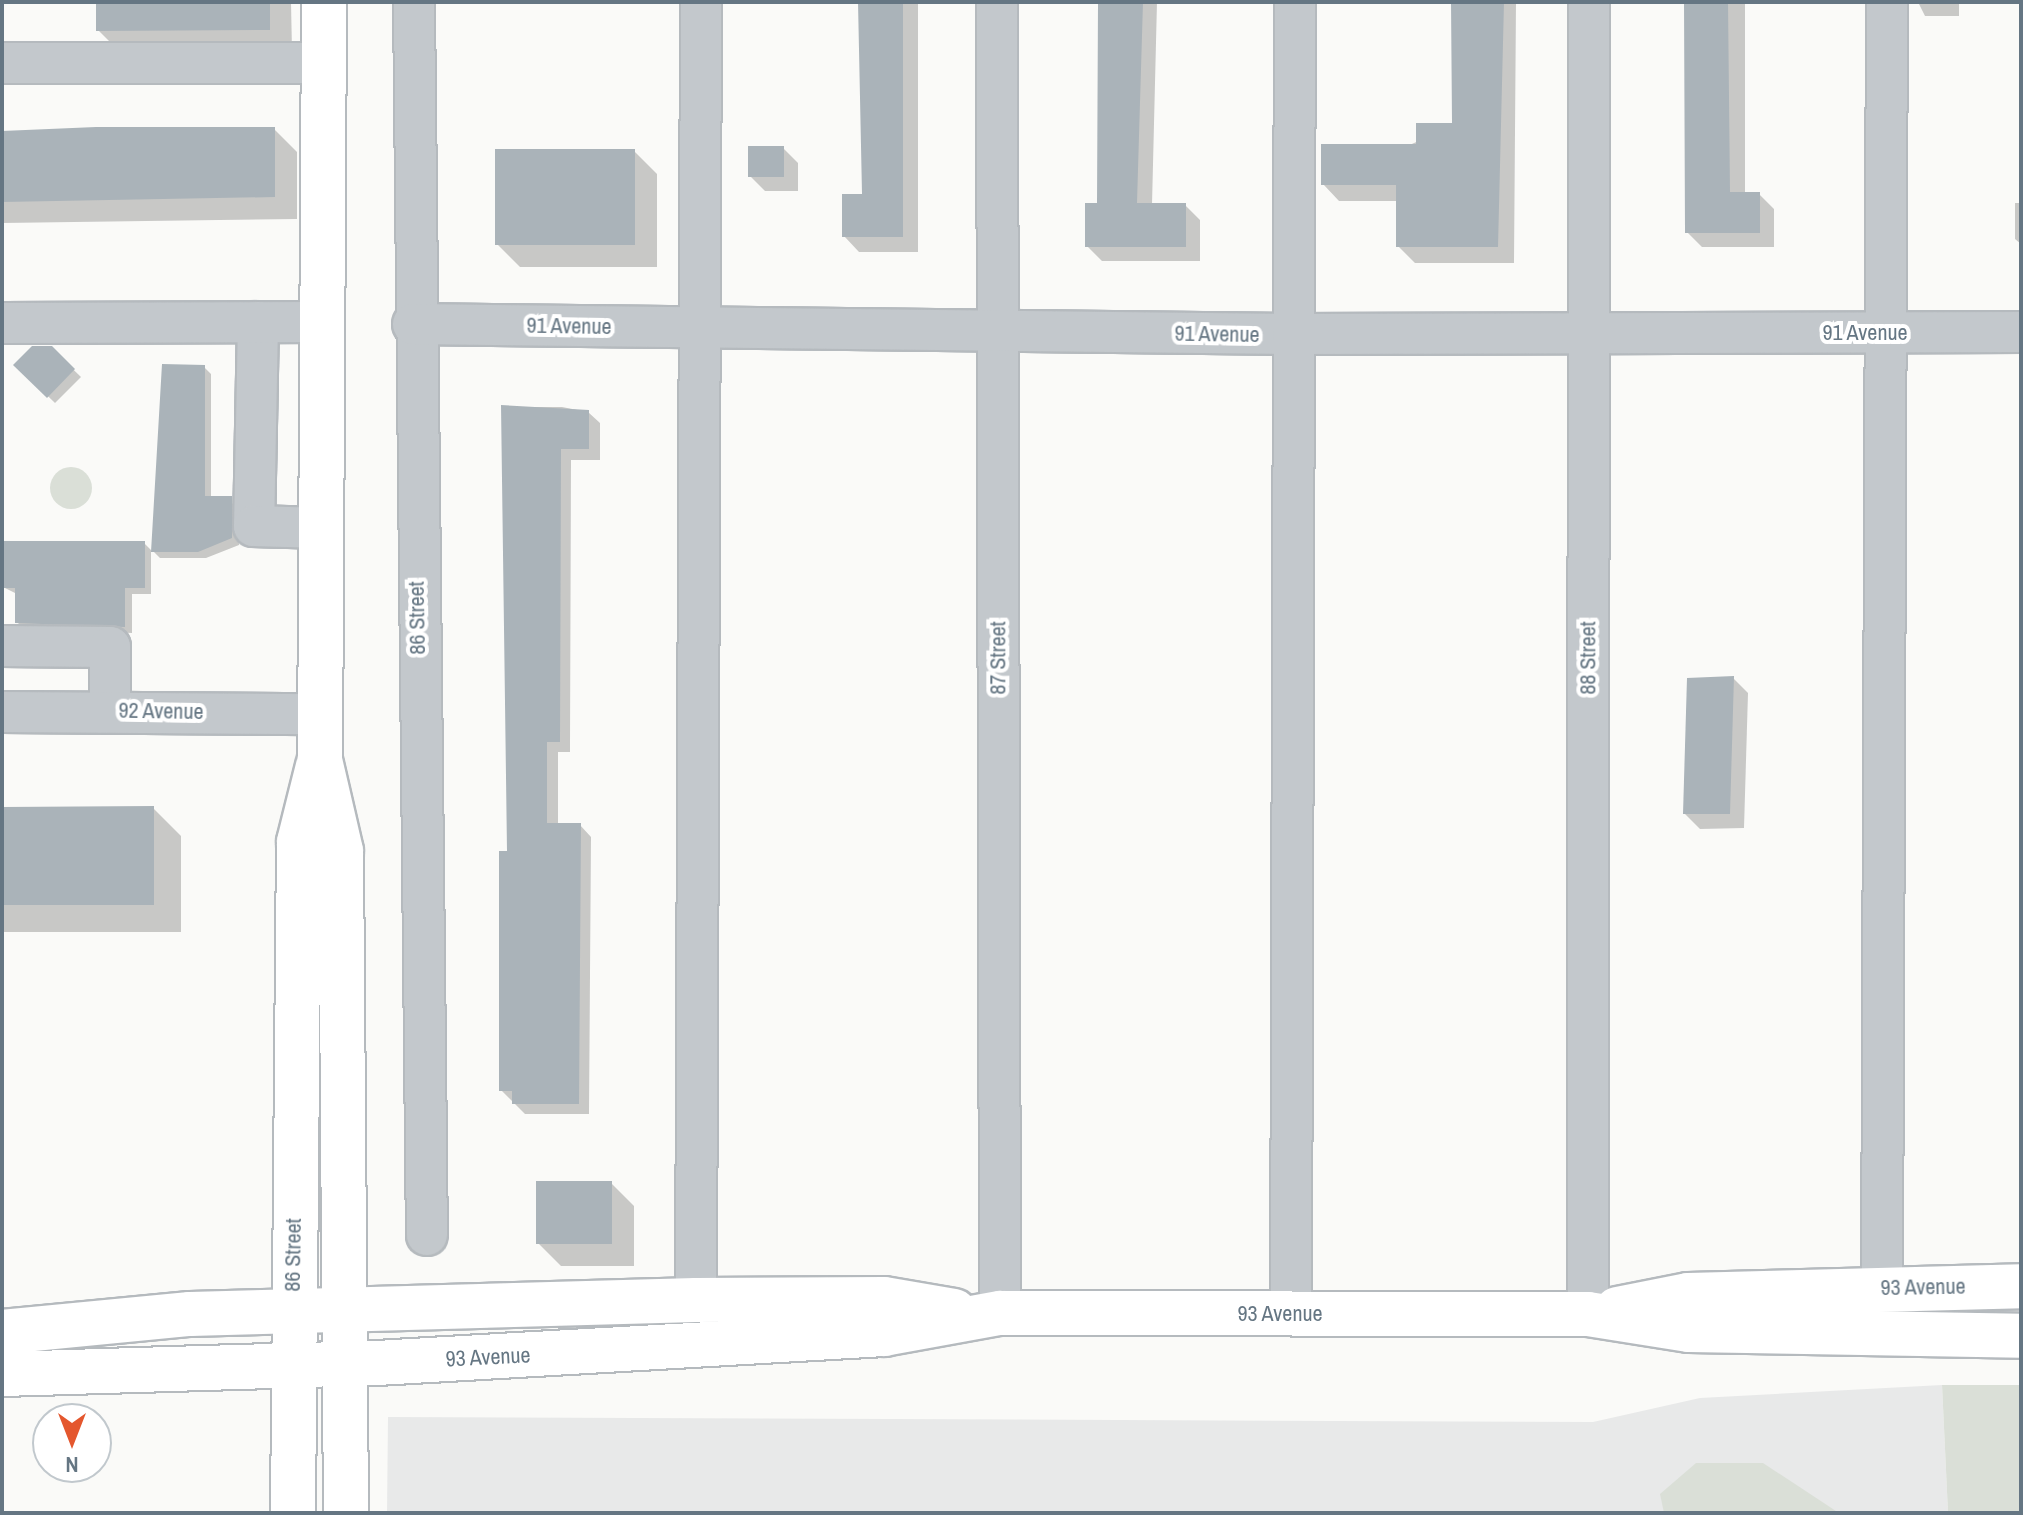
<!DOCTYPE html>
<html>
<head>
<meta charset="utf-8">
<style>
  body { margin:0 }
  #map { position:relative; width:2023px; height:1515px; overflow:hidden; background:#fafaf8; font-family:"Archivo Narrow",sans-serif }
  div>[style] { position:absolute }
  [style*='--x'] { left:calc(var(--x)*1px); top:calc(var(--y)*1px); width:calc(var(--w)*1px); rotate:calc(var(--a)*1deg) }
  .built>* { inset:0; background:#e8e9e9 }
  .green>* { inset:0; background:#dadfd7 }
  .round { border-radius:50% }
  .shadow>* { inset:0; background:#0003 }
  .building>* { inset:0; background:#aab3b9 }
  .roads { filter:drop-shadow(2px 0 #b5babe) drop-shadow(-2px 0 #b5babe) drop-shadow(0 2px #b5babe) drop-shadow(0 -2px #b5babe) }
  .minor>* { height:40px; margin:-20px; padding:0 20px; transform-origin:20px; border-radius:20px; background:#c3c8cc }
  .major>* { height:44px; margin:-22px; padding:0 22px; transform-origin:22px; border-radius:22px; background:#fff }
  span { translate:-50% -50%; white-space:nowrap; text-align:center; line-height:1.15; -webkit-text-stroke:8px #fff; paint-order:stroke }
  .street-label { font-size:22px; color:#657683 }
  .frame { position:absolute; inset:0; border:4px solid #657683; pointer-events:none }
  .north { position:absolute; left:32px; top:1403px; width:80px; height:80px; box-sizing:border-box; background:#fff; border:2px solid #c1c8cd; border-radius:50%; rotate:180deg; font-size:22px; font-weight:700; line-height:32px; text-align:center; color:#657683 }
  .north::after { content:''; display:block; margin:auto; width:28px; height:36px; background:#e4572e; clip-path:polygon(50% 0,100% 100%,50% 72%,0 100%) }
</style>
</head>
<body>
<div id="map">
  <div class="built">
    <i style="clip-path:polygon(1942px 1385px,1948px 1513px,387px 1513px,388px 1417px,1593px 1422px,1700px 1398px)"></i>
  </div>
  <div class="green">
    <i class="round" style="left:50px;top:467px;width:42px;height:42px"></i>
    <i style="clip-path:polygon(1942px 1385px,2021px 1385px,2021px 1513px,1948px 1513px)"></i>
    <i style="clip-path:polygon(1696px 1463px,1763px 1463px,1839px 1513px,1664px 1513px,1660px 1494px)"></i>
  </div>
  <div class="shadow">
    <i style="clip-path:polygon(98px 2px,291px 2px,292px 52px,121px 53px,98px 30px)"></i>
    <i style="clip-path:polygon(863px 2px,918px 2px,918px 252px,859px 252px,844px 236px,864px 196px)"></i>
    <i style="clip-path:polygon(1098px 2px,1157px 2px,1152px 205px,1185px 205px,1200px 220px,1200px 261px,1102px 261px,1087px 246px,1099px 205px)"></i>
    <i style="clip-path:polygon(1453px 2px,1516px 2px,1514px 263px,1415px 263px,1398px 246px,1398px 201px,1339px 201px,1323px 184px,1454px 125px)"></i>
    <i style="clip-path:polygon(1685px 2px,1745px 2px,1745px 194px,1759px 194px,1774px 209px,1774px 247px,1702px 247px,1687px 232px)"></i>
    <i style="clip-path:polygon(1918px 2px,1959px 2px,1959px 16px,1925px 16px)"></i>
    <i style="clip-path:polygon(274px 129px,297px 152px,297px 219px,2px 223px,2px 132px)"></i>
    <i style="clip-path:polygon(783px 148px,798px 163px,798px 191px,765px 191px,750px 176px)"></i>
    <i style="clip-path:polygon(634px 151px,657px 174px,657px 267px,520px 267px,497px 244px)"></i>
    <i style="clip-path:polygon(2015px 203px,2021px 203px,2021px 244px,2015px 239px)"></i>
    <i style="clip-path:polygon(51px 348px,81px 377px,55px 403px,16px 365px)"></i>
    <i style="clip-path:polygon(204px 367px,211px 374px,211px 498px,238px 505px,239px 545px,206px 558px,160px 558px,153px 551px)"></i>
    <i style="clip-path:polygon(503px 407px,562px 407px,588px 412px,600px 423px,600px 460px,571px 460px,570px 752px,558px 752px,558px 825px,580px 825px,591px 837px,589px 1114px,525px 1114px,501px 1090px,509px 853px)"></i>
    <i style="clip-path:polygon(144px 543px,151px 550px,151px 594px,132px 594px,132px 633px,24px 629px,17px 622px,17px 594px,3px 587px)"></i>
    <i style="clip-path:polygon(1733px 678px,1748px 693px,1744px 828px,1700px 829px,1685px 814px)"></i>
    <i style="clip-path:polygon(153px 808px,181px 836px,181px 932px,2px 932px,2px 809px)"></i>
    <i style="clip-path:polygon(611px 1183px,634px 1206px,634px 1266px,561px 1266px,538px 1243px)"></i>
  </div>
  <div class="building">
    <i style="clip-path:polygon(96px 2px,270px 2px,270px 30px,96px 31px)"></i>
    <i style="clip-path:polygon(858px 2px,903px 2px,903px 237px,842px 237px,842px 194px,862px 194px)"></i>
    <i style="clip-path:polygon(1098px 2px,1143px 2px,1137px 203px,1186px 203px,1186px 247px,1085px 247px,1085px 203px,1097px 203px)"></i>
    <i style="clip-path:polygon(1451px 2px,1504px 2px,1498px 247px,1396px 247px,1396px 185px,1321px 185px,1321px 144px,1416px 144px,1416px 123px,1452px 123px)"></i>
    <i style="clip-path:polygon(1684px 2px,1728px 2px,1730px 192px,1760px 192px,1760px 233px,1685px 233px)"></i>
    <i style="clip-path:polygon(96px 127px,275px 127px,275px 197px,2px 202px,2px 131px)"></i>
    <i style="clip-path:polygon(748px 146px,784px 146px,784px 177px,748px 177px)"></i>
    <i style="clip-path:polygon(495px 149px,635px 149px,635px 245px,495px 245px)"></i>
    <i style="clip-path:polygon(32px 346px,52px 346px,75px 369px,47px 398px,13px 365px)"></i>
    <i style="clip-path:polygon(162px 364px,205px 365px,205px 496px,232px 496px,232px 538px,198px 552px,151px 552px)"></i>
    <i style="clip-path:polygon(501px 405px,589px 410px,589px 449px,561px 449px,560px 742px,547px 742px,547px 823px,581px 823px,579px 1104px,512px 1104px,512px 1091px,499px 1091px,499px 851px,507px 851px)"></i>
    <i style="clip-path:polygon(2px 541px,145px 541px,145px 588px,125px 588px,125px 627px,15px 623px,15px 588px,2px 588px)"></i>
    <i style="clip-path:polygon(1734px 676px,1730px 814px,1683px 814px,1687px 678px)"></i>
    <i style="clip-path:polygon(154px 806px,154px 905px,2px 905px,2px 807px)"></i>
    <i style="clip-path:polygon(536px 1181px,612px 1181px,612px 1244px,536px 1244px)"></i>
  </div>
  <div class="roads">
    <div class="minor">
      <i style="--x:414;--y:2;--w:1233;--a:89.4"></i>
      <i style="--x:997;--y:2;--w:1311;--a:89.87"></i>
      <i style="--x:2;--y:63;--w:322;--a:0"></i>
      <i style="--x:258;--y:322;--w:204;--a:91.1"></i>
      <i style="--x:254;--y:526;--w:68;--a:1.7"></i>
      <i style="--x:2;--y:323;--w:321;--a:-0.2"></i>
      <i style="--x:413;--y:324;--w:880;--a:0.65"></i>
      <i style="--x:1293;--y:334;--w:728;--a:-0.16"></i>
      <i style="--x:2;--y:646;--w:108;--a:0.5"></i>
      <i style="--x:110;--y:647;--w:62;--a:90"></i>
      <i style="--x:2;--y:712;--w:318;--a:0.4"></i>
      <i style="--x:1882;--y:1288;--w:1286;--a:-89.78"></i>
      <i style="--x:696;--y:1300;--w:1298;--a:-89.78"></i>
      <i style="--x:1291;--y:1314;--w:1312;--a:-89.83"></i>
      <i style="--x:1588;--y:1314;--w:1312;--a:-89.96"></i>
    </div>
    <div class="major">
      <i style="--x:324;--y:2;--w:758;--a:90.3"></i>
      <i style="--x:320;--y:760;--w:93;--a:77"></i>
      <i style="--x:341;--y:851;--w:662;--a:89.57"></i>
      <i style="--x:1617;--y:1309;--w:72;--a:-11.2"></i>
      <i style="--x:1688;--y:1295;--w:333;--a:-1.5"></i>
      <i style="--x:2;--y:1332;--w:189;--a:-5.5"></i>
      <i style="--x:190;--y:1314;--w:506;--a:-1.58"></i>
      <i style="--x:696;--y:1300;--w:188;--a:-0.3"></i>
      <i style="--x:884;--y:1299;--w:71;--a:9.7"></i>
      <i style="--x:2;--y:1374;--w:375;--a:-1.7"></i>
      <i style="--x:377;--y:1363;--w:508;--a:-3.27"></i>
      <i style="--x:884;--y:1334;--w:118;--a:-10.3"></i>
      <i style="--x:1000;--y:1313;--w:588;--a:0.1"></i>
      <i style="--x:1588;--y:1314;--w:102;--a:9"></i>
      <i style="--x:1689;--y:1330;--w:332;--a:1"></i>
      <i style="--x:293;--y:1513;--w:671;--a:-89.49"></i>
      <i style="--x:299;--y:842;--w:78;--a:-76"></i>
    </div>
  </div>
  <div class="street-label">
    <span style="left:569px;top:326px;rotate:1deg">91 Avenue</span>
    <span style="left:1865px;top:333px">91 Avenue</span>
    <span style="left:1217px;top:334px;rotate:1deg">91 Avenue</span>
    <span style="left:417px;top:618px;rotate:-91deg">86 Street</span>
    <span style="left:998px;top:658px;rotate:-90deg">87 Street</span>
    <span style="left:1588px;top:658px;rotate:-90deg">88 Street</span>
    <span style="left:161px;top:711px;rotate:1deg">92 Avenue</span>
    <span style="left:293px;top:1255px;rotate:-89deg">86 Street</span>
    <span style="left:1923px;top:1287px;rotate:-1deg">93 Avenue</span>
    <span style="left:1280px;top:1314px">93 Avenue</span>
    <span style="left:488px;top:1357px;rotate:-3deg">93 Avenue</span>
  </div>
  <div class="frame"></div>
  <div class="north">N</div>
</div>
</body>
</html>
